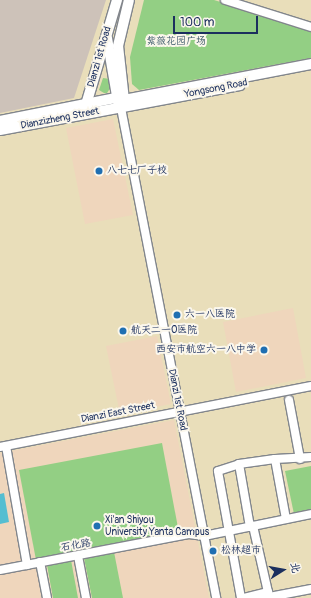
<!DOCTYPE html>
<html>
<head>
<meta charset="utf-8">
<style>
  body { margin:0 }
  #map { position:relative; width:311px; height:598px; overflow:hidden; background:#e9deba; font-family:Pangolin,"LXGW WenKai TC",sans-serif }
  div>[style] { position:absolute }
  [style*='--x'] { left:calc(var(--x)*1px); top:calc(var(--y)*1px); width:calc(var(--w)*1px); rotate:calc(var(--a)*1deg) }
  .built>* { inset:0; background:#efd6bc }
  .industrial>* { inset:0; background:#cdc2b9 }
  .green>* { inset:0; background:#93cf84 }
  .water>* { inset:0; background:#55bed1 }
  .roads { filter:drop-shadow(1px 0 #82868c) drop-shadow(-1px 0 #82868c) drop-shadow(0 1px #82868c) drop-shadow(0 -1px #82868c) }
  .minor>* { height:8px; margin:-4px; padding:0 4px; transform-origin:4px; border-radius:4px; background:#fff }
  .major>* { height:10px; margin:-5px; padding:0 5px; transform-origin:5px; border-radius:5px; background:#fff }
  .dots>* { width:11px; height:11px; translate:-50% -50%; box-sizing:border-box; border:2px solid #fbf7ec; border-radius:50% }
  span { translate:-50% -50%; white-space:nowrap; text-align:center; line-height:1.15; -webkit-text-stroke:4px #fbf7ec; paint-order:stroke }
  .park-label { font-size:10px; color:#395768 }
  .street-label { font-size:10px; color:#1b2f5e }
  .poi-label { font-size:10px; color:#1b2f5e }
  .left { translate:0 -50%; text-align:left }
  .right { translate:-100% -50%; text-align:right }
  .north { position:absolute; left:263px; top:550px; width:40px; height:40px; -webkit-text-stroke:3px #fbf7ec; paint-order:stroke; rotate:79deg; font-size:11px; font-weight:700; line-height:16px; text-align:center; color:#1b2f5e }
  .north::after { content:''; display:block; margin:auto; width:14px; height:18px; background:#1b2f5e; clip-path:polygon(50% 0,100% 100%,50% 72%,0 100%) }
  .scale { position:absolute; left:173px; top:16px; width:85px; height:18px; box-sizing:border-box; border:2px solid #1b2f5e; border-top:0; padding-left:5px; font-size:12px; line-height:14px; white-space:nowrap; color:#1b2f5e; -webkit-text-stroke:3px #fbf7ec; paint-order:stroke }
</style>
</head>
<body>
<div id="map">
  <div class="built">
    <i style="clip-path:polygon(113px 119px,133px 215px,85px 224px,66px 128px)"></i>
    <i style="clip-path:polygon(293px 308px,306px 378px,236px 392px,223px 322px)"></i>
    <i style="clip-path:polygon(157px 336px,171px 404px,120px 414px,106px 346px)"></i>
    <i style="clip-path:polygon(174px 420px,209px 598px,0 598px,0 453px)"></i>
  </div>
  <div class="industrial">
    <i style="clip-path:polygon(0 0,106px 0,74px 98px,0 113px)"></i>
  </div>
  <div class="green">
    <i style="clip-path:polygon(144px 0,214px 0,311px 30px,311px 58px,139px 90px,132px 84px,130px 57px)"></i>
    <i style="clip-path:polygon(103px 78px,110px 79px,111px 87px,107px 93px,104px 93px,99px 90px)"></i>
    <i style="clip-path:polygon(162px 443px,179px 533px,36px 560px,19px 470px)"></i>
    <i style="clip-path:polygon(311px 466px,311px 511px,294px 514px,285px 471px)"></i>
    <i style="clip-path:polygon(114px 552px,123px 598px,92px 598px,84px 558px)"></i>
    <i style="clip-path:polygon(71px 560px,78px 598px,53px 598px,47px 565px)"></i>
  </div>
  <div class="water">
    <i style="clip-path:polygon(4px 493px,9px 522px,0 524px,0 494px)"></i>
  </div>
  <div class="roads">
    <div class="minor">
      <i style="--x:225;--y:0;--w:90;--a:17.4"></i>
      <i style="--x:121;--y:108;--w:499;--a:79"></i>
      <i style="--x:289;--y:400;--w:60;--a:79.4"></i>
      <i style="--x:6;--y:446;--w:121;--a:80"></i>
      <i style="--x:0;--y:447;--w:317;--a:-11.1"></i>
      <i style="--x:275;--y:459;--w:36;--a:-3"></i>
      <i style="--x:239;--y:464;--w:64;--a:80.1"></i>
      <i style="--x:78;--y:556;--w:43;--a:79.2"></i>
      <i style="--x:40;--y:562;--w:37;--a:79"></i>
      <i style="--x:0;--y:570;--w:192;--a:-10.8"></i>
      <i style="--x:189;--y:534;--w:15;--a:8"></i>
      <i style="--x:204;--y:536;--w:109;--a:-11.6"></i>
      <i style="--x:241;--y:598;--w:129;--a:-100.3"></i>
      <i style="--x:218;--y:471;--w:22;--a:-18"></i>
      <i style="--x:239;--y:464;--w:36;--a:-8"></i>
      <i style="--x:275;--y:459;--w:61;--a:79.6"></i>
      <i style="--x:244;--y:598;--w:25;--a:-14"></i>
      <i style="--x:268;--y:592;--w:68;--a:-102.8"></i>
      <i style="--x:264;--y:598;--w:48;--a:-10.8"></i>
    </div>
    <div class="major">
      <i style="--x:107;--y:38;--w:65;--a:80.2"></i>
      <i style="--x:124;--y:100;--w:54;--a:-96.3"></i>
      <i style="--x:118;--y:46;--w:47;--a:-76.6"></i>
      <i style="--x:85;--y:108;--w:113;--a:-73.5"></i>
      <i style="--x:0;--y:121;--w:117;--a:-11.3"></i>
      <i style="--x:115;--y:98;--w:9;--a:13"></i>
      <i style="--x:124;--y:100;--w:190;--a:-10.9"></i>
      <i style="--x:0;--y:130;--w:244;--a:-10.6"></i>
    </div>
  </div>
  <div class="dots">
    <i style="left:99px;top:171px;background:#1f6fb2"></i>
    <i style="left:177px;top:315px;background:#1f6fb2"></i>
    <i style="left:123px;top:331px;background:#1f6fb2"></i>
    <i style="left:264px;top:350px;background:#1f6fb2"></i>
    <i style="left:97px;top:526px;background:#1f6fb2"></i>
    <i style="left:213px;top:551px;background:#1f6fb2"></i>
  </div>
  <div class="park-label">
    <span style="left:176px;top:42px">紫薇花园广场</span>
  </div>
  <div class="street-label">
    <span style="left:100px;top:57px;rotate:-74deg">Dianzi 1st Road</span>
    <span style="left:216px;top:89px;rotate:-11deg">Yongsong Road</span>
    <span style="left:60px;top:119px;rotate:-11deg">Dianzizheng Street</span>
    <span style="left:177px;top:400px;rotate:79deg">Dianzi 1st Road</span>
    <span style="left:118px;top:413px;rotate:-11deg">Dianzi East Street</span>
    <span style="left:76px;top:546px;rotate:-10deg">石化路</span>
  </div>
  <div class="poi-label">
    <span class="left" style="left:107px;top:171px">八七七厂子校</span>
    <span class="left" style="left:185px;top:315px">六一八医院</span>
    <span class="left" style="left:131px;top:331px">航天二一O医院</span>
    <span class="right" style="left:256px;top:350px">西安市航空六一八中学</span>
    <span class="left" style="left:105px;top:526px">Xi'an Shiyou<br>University Yanta Campus</span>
    <span class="left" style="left:221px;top:551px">松林超市</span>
  </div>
  <div class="north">北</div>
  <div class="scale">100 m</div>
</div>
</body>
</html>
